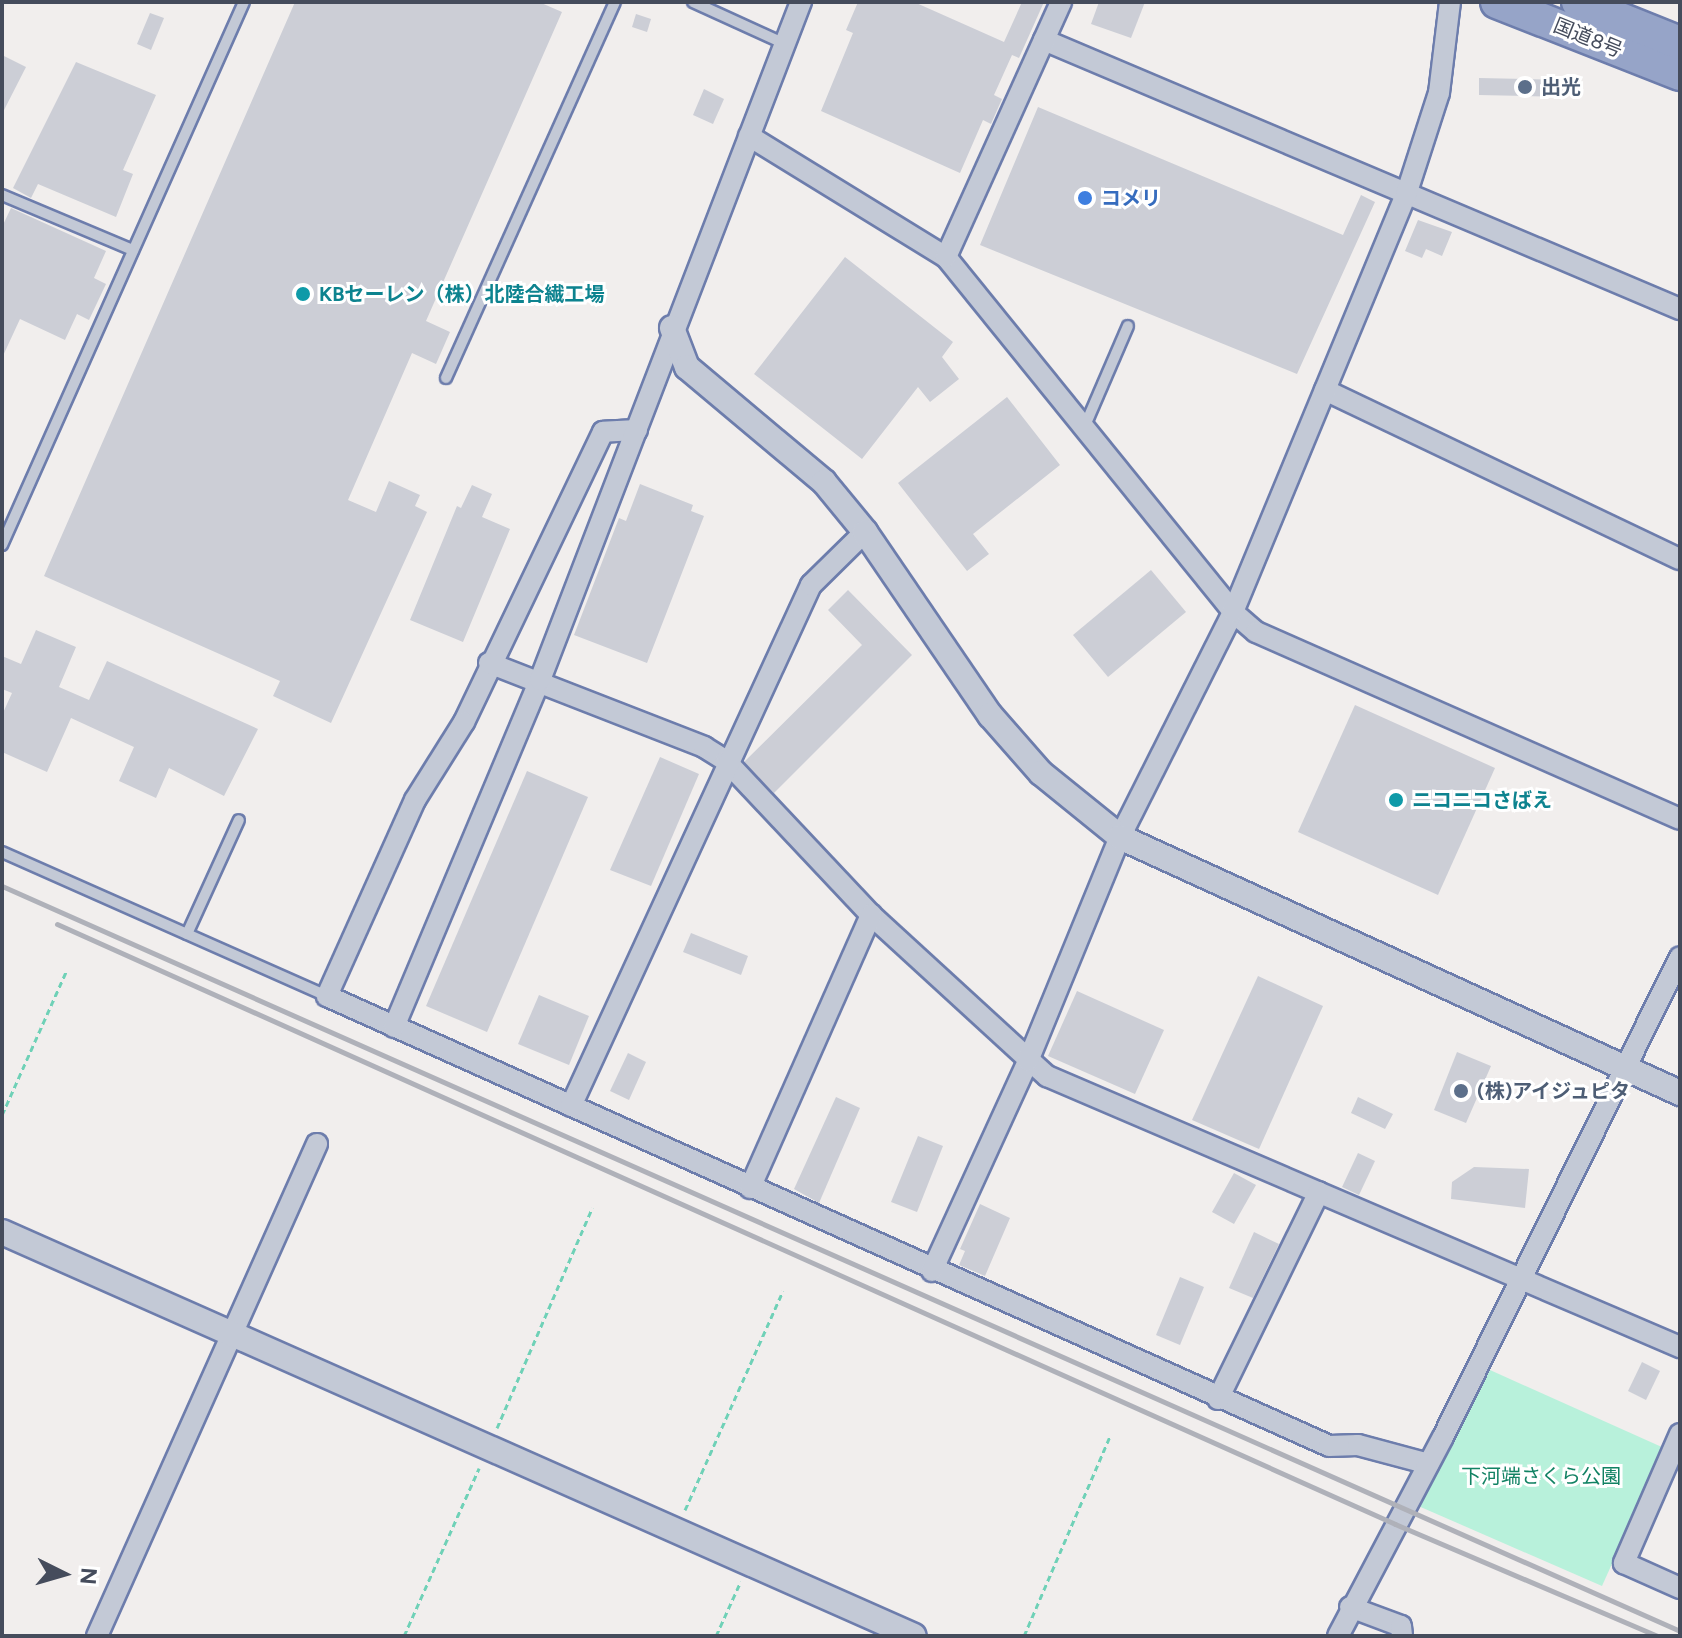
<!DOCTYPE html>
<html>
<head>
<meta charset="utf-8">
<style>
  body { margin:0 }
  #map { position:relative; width:1682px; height:1638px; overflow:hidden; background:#f1eeed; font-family:Figtree,"Noto Sans JP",sans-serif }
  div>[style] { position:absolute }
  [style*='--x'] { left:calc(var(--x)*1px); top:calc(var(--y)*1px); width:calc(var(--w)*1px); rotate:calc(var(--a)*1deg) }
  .green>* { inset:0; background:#b8f1db }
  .building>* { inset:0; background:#ccced6 }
  .path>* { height:3px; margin-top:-1.5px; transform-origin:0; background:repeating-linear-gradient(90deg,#6fd1b7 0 6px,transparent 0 10px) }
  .roads { filter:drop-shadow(2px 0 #6d7dac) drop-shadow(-2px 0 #6d7dac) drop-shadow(0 2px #6d7dac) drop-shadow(0 -2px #6d7dac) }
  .service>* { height:10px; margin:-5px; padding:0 5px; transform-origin:5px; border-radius:5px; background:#c3c9d6 }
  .minor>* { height:20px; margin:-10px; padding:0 10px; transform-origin:10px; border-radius:10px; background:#c3c9d6 }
  .tertiary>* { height:24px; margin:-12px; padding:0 12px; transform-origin:12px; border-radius:12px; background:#c3c9d6 }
  .trunk>* { height:32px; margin:-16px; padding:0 16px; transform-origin:16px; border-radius:16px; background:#96a4c8 }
  .rail>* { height:5px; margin:-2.5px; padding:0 2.5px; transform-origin:2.5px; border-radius:2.5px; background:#afb1b9 }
  .dots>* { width:22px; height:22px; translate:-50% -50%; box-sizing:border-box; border:4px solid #fff; border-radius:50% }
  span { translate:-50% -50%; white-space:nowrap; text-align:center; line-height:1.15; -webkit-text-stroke:6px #fff; paint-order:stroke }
  .street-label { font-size:20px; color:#454c5c }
  .service-label { font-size:20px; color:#4e5e75; font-weight:700 }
  .left { translate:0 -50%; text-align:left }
  .shop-label { font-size:20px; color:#366cbe; font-weight:700 }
  .culture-label { font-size:20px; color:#0d838f; font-weight:700 }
  .park-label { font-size:20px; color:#118263 }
  .frame { position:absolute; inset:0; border:4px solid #454c5c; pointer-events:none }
  .north { position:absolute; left:24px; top:1534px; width:80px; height:80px; -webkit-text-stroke:6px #fff; paint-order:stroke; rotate:95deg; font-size:22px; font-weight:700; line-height:32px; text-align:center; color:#454c5c }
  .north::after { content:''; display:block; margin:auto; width:28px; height:36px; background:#454c5c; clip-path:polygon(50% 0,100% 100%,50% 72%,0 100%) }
</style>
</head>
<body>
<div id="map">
  <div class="green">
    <i style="clip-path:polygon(1490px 1370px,1664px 1448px,1602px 1586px,1416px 1505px)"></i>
  </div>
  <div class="building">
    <i style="clip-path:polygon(295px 2px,539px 2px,562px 12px,426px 321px,450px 332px,436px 364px,412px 353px,348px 500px,376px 512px,389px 481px,420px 495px,415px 506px,427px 512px,331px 723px,273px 696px,280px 681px,44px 576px)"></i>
    <i style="clip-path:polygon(858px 2px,914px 2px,1004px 42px,1022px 2px,1044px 2px,1019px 58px,1012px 55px,994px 95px,1002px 99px,991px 124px,983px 120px,960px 173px,821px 111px,853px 33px,846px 30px)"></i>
    <i style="clip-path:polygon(1099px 2px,1145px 2px,1131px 38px,1091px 24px)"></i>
    <i style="clip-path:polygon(150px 13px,164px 18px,151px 50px,137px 44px)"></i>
    <i style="clip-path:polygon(636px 14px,651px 19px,647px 32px,632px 27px)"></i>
    <i style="clip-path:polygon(2px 55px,26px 67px,2px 114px)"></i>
    <i style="clip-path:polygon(76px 62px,156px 95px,123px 170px,133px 174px,116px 217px,38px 184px,31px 198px,13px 188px)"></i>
    <i style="clip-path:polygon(1479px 78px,1563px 80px,1563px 97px,1479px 95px)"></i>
    <i style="clip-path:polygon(704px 89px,724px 99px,713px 124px,693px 115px)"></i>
    <i style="clip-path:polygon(1038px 107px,1343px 235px,1361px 195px,1375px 202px,1297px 374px,980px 245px)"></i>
    <i style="clip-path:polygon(11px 208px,106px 251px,94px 278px,106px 284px,89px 320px,77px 314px,65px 340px,20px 319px,2px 358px,2px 227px)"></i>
    <i style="clip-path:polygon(1418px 220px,1452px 232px,1442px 256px,1426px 249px,1422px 258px,1405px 251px)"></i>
    <i style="clip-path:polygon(845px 257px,953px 342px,942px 357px,959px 379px,930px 402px,918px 387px,862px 459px,754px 374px)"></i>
    <i style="clip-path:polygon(1007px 397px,1060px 465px,973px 534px,989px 554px,967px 571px,898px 483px)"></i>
    <i style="clip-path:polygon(640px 484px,693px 505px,691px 511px,704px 516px,647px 663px,574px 635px,619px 518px,626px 521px)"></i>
    <i style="clip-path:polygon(472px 485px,492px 494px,482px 517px,510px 529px,463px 642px,410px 620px,457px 506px,461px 508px)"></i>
    <i style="clip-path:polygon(1151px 570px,1186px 612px,1108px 677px,1073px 635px)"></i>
    <i style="clip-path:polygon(848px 590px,912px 655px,774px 793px,744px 762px,862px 645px,828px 610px)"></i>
    <i style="clip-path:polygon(36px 630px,76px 647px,59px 687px,89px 700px,107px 661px,258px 729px,224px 796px,169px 768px,156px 798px,119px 781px,134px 747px,71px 718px,47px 772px,2px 752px,2px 715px,12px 693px,2px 689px,2px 656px,21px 664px)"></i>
    <i style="clip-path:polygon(1355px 705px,1495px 768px,1438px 895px,1298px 832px)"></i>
    <i style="clip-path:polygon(660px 757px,699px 774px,651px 886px,610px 870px)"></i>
    <i style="clip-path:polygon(527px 771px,588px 797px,487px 1032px,426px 1006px)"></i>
    <i style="clip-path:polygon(691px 933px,748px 956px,741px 975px,683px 952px)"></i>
    <i style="clip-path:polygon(1258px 976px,1323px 1006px,1259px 1149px,1192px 1120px)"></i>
    <i style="clip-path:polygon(1077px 991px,1164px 1030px,1135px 1094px,1048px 1056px)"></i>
    <i style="clip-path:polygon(539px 995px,589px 1016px,569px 1065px,518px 1044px)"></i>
    <i style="clip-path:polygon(1457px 1052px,1491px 1066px,1466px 1123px,1434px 1110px)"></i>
    <i style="clip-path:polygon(628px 1053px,646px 1062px,629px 1100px,610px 1091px)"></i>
    <i style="clip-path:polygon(836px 1097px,860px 1108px,819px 1203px,794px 1189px)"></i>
    <i style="clip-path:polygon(1358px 1097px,1393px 1114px,1385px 1129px,1351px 1113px)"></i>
    <i style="clip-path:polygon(918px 1136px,943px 1146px,917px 1212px,891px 1202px)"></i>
    <i style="clip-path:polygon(1358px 1153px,1375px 1161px,1359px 1195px,1342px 1187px)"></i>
    <i style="clip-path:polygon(1474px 1167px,1529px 1169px,1525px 1208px,1451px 1199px,1452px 1182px)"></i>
    <i style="clip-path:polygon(1234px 1173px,1256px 1185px,1234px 1224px,1212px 1212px)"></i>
    <i style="clip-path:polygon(980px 1204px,1010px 1218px,985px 1276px,959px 1265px,965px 1251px,960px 1249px)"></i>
    <i style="clip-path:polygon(1254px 1232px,1279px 1244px,1253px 1298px,1229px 1288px)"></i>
    <i style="clip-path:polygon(1180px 1277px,1204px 1287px,1180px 1345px,1156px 1335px)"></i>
    <i style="clip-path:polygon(1642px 1362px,1660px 1371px,1646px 1400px,1628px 1391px)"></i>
  </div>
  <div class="path">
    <i style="--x:2;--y:1115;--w:159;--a:-65.9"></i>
    <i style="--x:497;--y:1428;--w:240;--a:-66.6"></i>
    <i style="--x:685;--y:1510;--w:240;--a:-65.9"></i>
    <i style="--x:404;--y:1636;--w:184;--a:-65.9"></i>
    <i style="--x:716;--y:1636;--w:60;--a:-65.6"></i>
    <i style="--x:1024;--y:1636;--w:218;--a:-66.7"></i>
  </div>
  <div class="roads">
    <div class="service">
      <i style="--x:693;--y:2;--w:101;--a:24.5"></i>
      <i style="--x:2;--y:195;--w:142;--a:22.8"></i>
      <i style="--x:446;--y:378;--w:412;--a:-65.8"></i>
      <i style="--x:1084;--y:428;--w:111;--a:-66.7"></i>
      <i style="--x:2;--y:545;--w:594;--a:-65.98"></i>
      <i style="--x:2;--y:852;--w:355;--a:23.9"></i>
      <i style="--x:187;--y:934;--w:125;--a:-65.5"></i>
    </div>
    <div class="minor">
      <i style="--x:1044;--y:40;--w:691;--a:22.93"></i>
      <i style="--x:749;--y:136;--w:231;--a:31.6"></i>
      <i style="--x:946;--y:257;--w:457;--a:51"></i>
      <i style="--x:1233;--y:612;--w:30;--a:41"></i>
      <i style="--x:1256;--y:632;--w:463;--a:23.8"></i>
      <i style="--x:946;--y:257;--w:280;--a:-65.7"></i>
      <i style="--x:1325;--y:390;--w:393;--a:25.5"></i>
      <i style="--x:637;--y:430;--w:34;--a:177"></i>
      <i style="--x:603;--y:432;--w:322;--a:115.6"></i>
      <i style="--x:464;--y:722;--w:92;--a:122.1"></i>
      <i style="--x:415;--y:800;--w:215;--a:114.2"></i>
      <i style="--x:327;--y:996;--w:1098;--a:24.18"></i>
      <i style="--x:1329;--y:1446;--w:29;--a:-2"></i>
      <i style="--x:1358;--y:1445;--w:73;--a:15"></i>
      <i style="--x:489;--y:663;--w:231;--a:21.3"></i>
      <i style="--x:704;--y:747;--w:26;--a:32"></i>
      <i style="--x:726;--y:761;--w:212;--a:46.7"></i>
      <i style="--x:871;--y:915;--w:239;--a:42.5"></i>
      <i style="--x:1047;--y:1076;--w:689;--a:23.18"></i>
      <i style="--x:394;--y:1027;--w:376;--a:-67.2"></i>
      <i style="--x:540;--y:680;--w:727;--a:-68.95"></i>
      <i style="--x:571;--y:1106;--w:574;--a:-65.27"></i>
      <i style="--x:811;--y:585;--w:76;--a:-44.5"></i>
      <i style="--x:750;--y:1188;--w:299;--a:-66.1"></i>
      <i style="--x:932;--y:1271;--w:231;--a:-65.4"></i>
      <i style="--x:1028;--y:1061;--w:242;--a:-67.7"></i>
      <i style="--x:1120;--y:837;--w:252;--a:-63.3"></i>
      <i style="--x:1233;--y:612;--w:451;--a:-67.5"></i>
      <i style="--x:1406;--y:195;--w:107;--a:-72.1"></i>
      <i style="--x:1439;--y:93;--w:92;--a:-83.1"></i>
      <i style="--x:1218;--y:1399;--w:230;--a:-64"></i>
      <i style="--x:1680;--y:1434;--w:141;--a:113.5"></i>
      <i style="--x:1624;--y:1563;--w:61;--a:24.1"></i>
      <i style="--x:1350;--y:1607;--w:54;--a:20.4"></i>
      <i style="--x:1401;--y:1626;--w:10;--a:84"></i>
      <i style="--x:97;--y:1636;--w:539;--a:-65.91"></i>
      <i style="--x:1338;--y:1636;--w:225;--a:-62.2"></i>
      <i style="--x:1443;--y:1437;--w:535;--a:-63.72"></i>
    </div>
    <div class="tertiary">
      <i style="--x:672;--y:328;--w:42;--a:69"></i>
      <i style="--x:687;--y:367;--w:179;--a:40"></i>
      <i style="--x:824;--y:482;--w:65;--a:50.6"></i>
      <i style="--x:865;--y:532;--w:222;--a:55.7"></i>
      <i style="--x:990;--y:715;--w:77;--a:48.7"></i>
      <i style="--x:1041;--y:773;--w:102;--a:39"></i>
      <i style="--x:1120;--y:837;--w:616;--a:24.57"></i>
      <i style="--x:2;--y:1232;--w:997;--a:23.89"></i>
    </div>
    <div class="trunk">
      <i style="--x:1497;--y:2;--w:197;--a:21.5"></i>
      <i style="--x:1578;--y:2;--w:110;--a:21.9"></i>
    </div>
  </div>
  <div class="rail">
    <i style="--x:2;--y:886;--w:1836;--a:23.94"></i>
    <i style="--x:57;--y:924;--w:1466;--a:24.15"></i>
    <i style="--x:1395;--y:1524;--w:286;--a:23.1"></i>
  </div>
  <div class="dots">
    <i style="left:1525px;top:87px;background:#5c6f8a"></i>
    <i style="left:1085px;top:198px;background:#3f7fe0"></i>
    <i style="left:303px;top:294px;background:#0f9aa8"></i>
    <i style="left:1396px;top:800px;background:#0f9aa8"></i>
    <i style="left:1461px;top:1091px;background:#5c6f8a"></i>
  </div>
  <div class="street-label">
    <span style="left:1588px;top:38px;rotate:22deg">国道8号</span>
  </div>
  <div class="service-label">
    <span class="left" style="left:1541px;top:87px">出光</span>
    <span class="left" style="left:1477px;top:1091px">(株)アイジュピタ</span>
  </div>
  <div class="shop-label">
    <span class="left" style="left:1101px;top:198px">コメリ</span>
  </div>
  <div class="culture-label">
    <span class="left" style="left:319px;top:294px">KBセーレン（株）北陸合繊工場</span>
    <span class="left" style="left:1412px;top:800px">ニコニコさばえ</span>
  </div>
  <div class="park-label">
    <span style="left:1541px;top:1476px">下河端さくら公園</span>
  </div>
  <div class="frame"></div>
  <div class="north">N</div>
</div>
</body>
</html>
